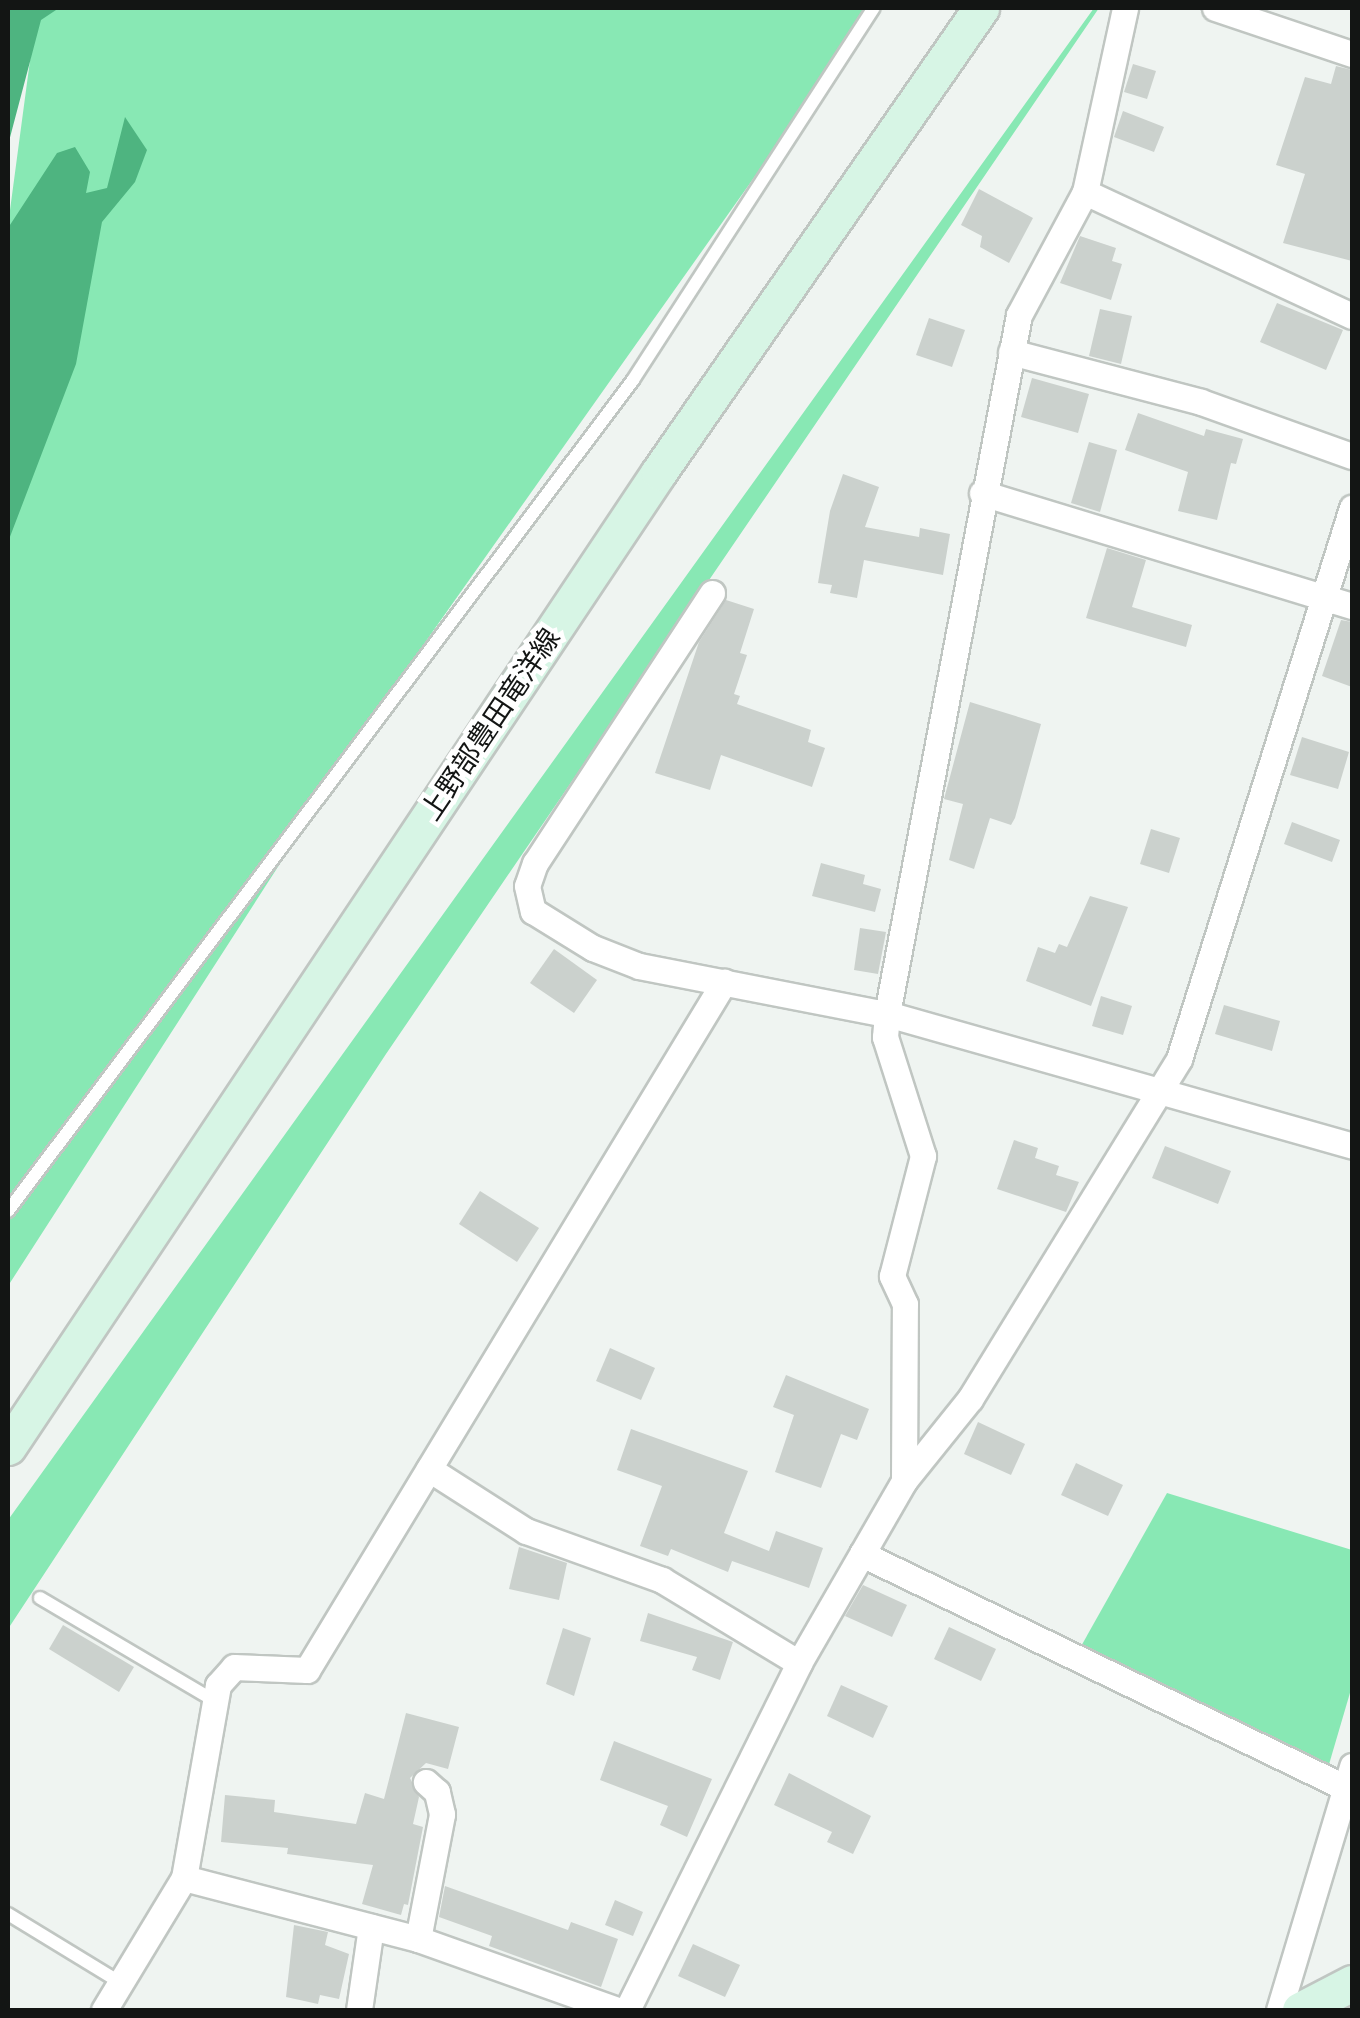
<!DOCTYPE html>
<html>
<head>
<meta charset="utf-8">
<style>
  body { margin:0 }
  #map { position:relative; width:1360px; height:2018px; overflow:hidden; background:#eff4f1; font-family:"Public Sans","Noto Sans JP",sans-serif }
  div>[style] { position:absolute }
  [style*='--x'] { left:calc(var(--x)*1px); top:calc(var(--y)*1px); width:calc(var(--w)*1px); rotate:calc(var(--a)*1deg) }
  .green>* { inset:0; background:#88e8b4 }
  .water>* { inset:0; background:#4eb480 }
  .building>* { inset:0; background:#cbd1cd }
  .roads { filter:drop-shadow(2px 0 #c0c6c2) drop-shadow(-2px 0 #c0c6c2) drop-shadow(0 2px #c0c6c2) drop-shadow(0 -2px #c0c6c2) }
  .lane>* { height:12px; margin:-6px; padding:0 6px; transform-origin:6px; border-radius:6px; background:#fff }
  .street>* { height:25px; margin:-12.5px; padding:0 12.5px; transform-origin:12.5px; border-radius:12.5px; background:#fff }
  .secondary>* { height:35px; margin:-17.5px; padding:0 17.5px; transform-origin:17.5px; border-radius:17.5px; background:#d7f5e5 }
  span { translate:-50% -50%; white-space:nowrap; text-align:center; line-height:1.15; -webkit-text-stroke:9px #fff; paint-order:stroke }
  .street-label { font-size:28px; color:#131514 }
  .frame { position:absolute; inset:0; border:10px solid #131514; pointer-events:none }
</style>
</head>
<body>
<div id="map">
  <div class="green">
    <i style="clip-path:polygon(37px 8px,874px 8px,397px 682px,8px 1286px,8px 225px)"></i>
    <i style="clip-path:polygon(1094px 8px,1099px 8px,386px 1054px,8px 1629px,8px 1520px)"></i>
    <i style="clip-path:polygon(1167px 1493px,1352px 1550px,1352px 1686px,1325px 1778px,1075px 1657px)"></i>
  </div>
  <div class="water">
    <i style="clip-path:polygon(8px 8px,59px 8px,41px 20px,8px 145px)"></i>
    <i style="clip-path:polygon(125px 117px,147px 150px,135px 182px,102px 222px,76px 364px,8px 542px,8px 228px,57px 153px,75px 147px,90px 172px,86px 193px,107px 188px)"></i>
  </div>
  <div class="building">
    <i style="clip-path:polygon(1133px 64px,1156px 71px,1147px 99px,1124px 92px)"></i>
    <i style="clip-path:polygon(1336px 66px,1352px 70px,1352px 261px,1283px 243px,1305px 174px,1276px 165px,1305px 77px,1331px 84px)"></i>
    <i style="clip-path:polygon(1123px 111px,1164px 127px,1154px 152px,1114px 137px)"></i>
    <i style="clip-path:polygon(979px 189px,1033px 218px,1009px 263px,980px 247px,982px 236px,961px 225px)"></i>
    <i style="clip-path:polygon(1080px 236px,1116px 248px,1112px 261px,1122px 264px,1111px 300px,1060px 283px)"></i>
    <i style="clip-path:polygon(1277px 303px,1343px 330px,1326px 370px,1260px 342px)"></i>
    <i style="clip-path:polygon(1100px 309px,1132px 316px,1121px 364px,1089px 356px)"></i>
    <i style="clip-path:polygon(929px 318px,965px 330px,952px 367px,916px 355px)"></i>
    <i style="clip-path:polygon(1032px 378px,1089px 394px,1078px 433px,1021px 417px)"></i>
    <i style="clip-path:polygon(1138px 413px,1204px 436px,1206px 429px,1243px 439px,1236px 464px,1231px 463px,1217px 520px,1178px 511px,1188px 472px,1125px 450px)"></i>
    <i style="clip-path:polygon(1089px 442px,1117px 450px,1100px 512px,1071px 503px)"></i>
    <i style="clip-path:polygon(843px 474px,879px 487px,865px 527px,919px 537px,920px 528px,950px 534px,943px 575px,864px 560px,857px 598px,830px 593px,832px 585px,818px 583px,830px 511px)"></i>
    <i style="clip-path:polygon(1107px 548px,1146px 560px,1132px 607px,1192px 625px,1186px 647px,1086px 618px)"></i>
    <i style="clip-path:polygon(726px 600px,754px 609px,740px 653px,747px 655px,734px 694px,740px 696px,737px 704px,811px 730px,808px 742px,825px 748px,812px 787px,721px 755px,710px 790px,655px 773px,699px 642px)"></i>
    <i style="clip-path:polygon(1341px 620px,1352px 622px,1352px 687px,1322px 676px)"></i>
    <i style="clip-path:polygon(970px 702px,1041px 724px,1015px 818px,1011px 825px,990px 818px,974px 869px,949px 860px,963px 804px,944px 799px)"></i>
    <i style="clip-path:polygon(1302px 737px,1349px 752px,1338px 789px,1290px 775px)"></i>
    <i style="clip-path:polygon(1292px 822px,1340px 840px,1332px 862px,1284px 844px)"></i>
    <i style="clip-path:polygon(1151px 829px,1180px 838px,1169px 873px,1140px 864px)"></i>
    <i style="clip-path:polygon(821px 863px,865px 875px,863px 884px,881px 889px,875px 912px,812px 896px)"></i>
    <i style="clip-path:polygon(1090px 896px,1128px 907px,1091px 1006px,1026px 981px,1038px 947px,1055px 953px,1059px 944px,1067px 947px)"></i>
    <i style="clip-path:polygon(860px 928px,886px 932px,878px 974px,854px 970px)"></i>
    <i style="clip-path:polygon(554px 949px,597px 980px,574px 1013px,530px 983px)"></i>
    <i style="clip-path:polygon(1101px 996px,1132px 1006px,1123px 1035px,1092px 1026px)"></i>
    <i style="clip-path:polygon(1224px 1005px,1280px 1021px,1272px 1051px,1215px 1034px)"></i>
    <i style="clip-path:polygon(1014px 1140px,1038px 1148px,1035px 1158px,1059px 1166px,1056px 1175px,1079px 1182px,1066px 1212px,997px 1189px)"></i>
    <i style="clip-path:polygon(1165px 1146px,1231px 1171px,1218px 1204px,1152px 1178px)"></i>
    <i style="clip-path:polygon(480px 1191px,539px 1228px,517px 1262px,459px 1224px)"></i>
    <i style="clip-path:polygon(610px 1348px,655px 1368px,641px 1400px,596px 1381px)"></i>
    <i style="clip-path:polygon(786px 1375px,869px 1409px,857px 1440px,841px 1434px,821px 1488px,775px 1472px,794px 1415px,773px 1407px)"></i>
    <i style="clip-path:polygon(978px 1422px,1025px 1444px,1011px 1475px,964px 1454px)"></i>
    <i style="clip-path:polygon(631px 1429px,748px 1471px,724px 1533px,769px 1551px,776px 1531px,823px 1548px,809px 1588px,732px 1561px,728px 1572px,671px 1549px,668px 1556px,640px 1546px,662px 1486px,617px 1470px)"></i>
    <i style="clip-path:polygon(1076px 1463px,1123px 1485px,1108px 1516px,1061px 1495px)"></i>
    <i style="clip-path:polygon(519px 1547px,567px 1563px,559px 1600px,509px 1589px)"></i>
    <i style="clip-path:polygon(863px 1585px,907px 1605px,892px 1637px,845px 1616px)"></i>
    <i style="clip-path:polygon(648px 1613px,733px 1642px,720px 1680px,692px 1670px,697px 1657px,640px 1641px)"></i>
    <i style="clip-path:polygon(63px 1625px,134px 1667px,119px 1692px,49px 1649px)"></i>
    <i style="clip-path:polygon(949px 1627px,996px 1649px,981px 1681px,934px 1659px)"></i>
    <i style="clip-path:polygon(563px 1628px,591px 1638px,574px 1696px,546px 1684px)"></i>
    <i style="clip-path:polygon(841px 1685px,888px 1706px,873px 1738px,827px 1716px)"></i>
    <i style="clip-path:polygon(406px 1713px,459px 1727px,448px 1769px,426px 1763px,410px 1778px,419px 1797px,413px 1824px,423px 1827px,408px 1905px,404px 1904px,401px 1915px,362px 1904px,373px 1865px,287px 1854px,288px 1848px,221px 1842px,225px 1795px,275px 1800px,274px 1812px,356px 1824px,365px 1793px,384px 1799px)"></i>
    <i style="clip-path:polygon(614px 1741px,712px 1779px,687px 1837px,660px 1825px,668px 1806px,600px 1780px)"></i>
    <i style="clip-path:polygon(789px 1773px,871px 1816px,853px 1854px,827px 1842px,832px 1832px,774px 1805px)"></i>
    <i style="clip-path:polygon(445px 1886px,568px 1930px,571px 1922px,618px 1939px,601px 1987px,489px 1946px,492px 1936px,439px 1917px)"></i>
    <i style="clip-path:polygon(615px 1900px,643px 1912px,633px 1936px,605px 1925px)"></i>
    <i style="clip-path:polygon(294px 1925px,328px 1932px,325px 1945px,349px 1954px,339px 1999px,320px 1995px,318px 2004px,286px 1997px)"></i>
    <i style="clip-path:polygon(693px 1944px,740px 1965px,725px 1997px,678px 1976px)"></i>
  </div>
  <div class="roads">
    <div class="lane">
      <i style="--x:8;--y:1211;--w:1040;--a:-53.05"></i>
      <i style="--x:633;--y:380;--w:443;--a:-57.1"></i>
      <i style="--x:40;--y:1598;--w:203;--a:30.5"></i>
      <i style="--x:8;--y:1914;--w:132;--a:31.4"></i>
    </div>
    <div class="street">
      <i style="--x:1215;--y:8;--w:145;--a:18.6"></i>
      <i style="--x:1085;--y:192;--w:294;--a:24.9"></i>
      <i style="--x:1011;--y:352;--w:196;--a:14.7"></i>
      <i style="--x:1201;--y:402;--w:160;--a:19.7"></i>
      <i style="--x:982;--y:493;--w:387;--a:17"></i>
      <i style="--x:712;--y:593;--w:323;--a:123.2"></i>
      <i style="--x:535;--y:863;--w:24;--a:109"></i>
      <i style="--x:527;--y:886;--w:26;--a:77"></i>
      <i style="--x:533;--y:911;--w:70;--a:31.7"></i>
      <i style="--x:593;--y:948;--w:49;--a:21.4"></i>
      <i style="--x:639;--y:966;--w:253;--a:11"></i>
      <i style="--x:887;--y:1014;--w:483;--a:15.8"></i>
      <i style="--x:429;--y:1469;--w:115;--a:32.6"></i>
      <i style="--x:526;--y:1531;--w:145;--a:19.8"></i>
      <i style="--x:662;--y:1580;--w:160;--a:31.2"></i>
      <i style="--x:904;--y:1481;--w:177;--a:-89.7"></i>
      <i style="--x:905;--y:1304;--w:31;--a:-115"></i>
      <i style="--x:892;--y:1276;--w:124;--a:-75.5"></i>
      <i style="--x:923;--y:1156;--w:125;--a:-107.7"></i>
      <i style="--x:885;--y:1037;--w:23;--a:-85"></i>
      <i style="--x:887;--y:1014;--w:711;--a:-79.31"></i>
      <i style="--x:1019;--y:315;--w:140;--a:-61.8"></i>
      <i style="--x:1085;--y:192;--w:188;--a:-77.7"></i>
      <i style="--x:862;--y:1554;--w:538;--a:25.8"></i>
      <i style="--x:184;--y:1878;--w:242;--a:14.6"></i>
      <i style="--x:418;--y:1939;--w:211;--a:19.6"></i>
      <i style="--x:418;--y:1939;--w:127;--a:-79.1"></i>
      <i style="--x:442;--y:1814;--w:23;--a:-103"></i>
      <i style="--x:437;--y:1792;--w:15;--a:-138"></i>
      <i style="--x:104;--y:2010;--w:154;--a:-58.8"></i>
      <i style="--x:184;--y:1878;--w:196;--a:-80"></i>
      <i style="--x:218;--y:1685;--w:24;--a:-48"></i>
      <i style="--x:234;--y:1667;--w:73;--a:2.4"></i>
      <i style="--x:307;--y:1670;--w:805;--a:-58.78"></i>
      <i style="--x:359;--y:2010;--w:84;--a:-81.8"></i>
      <i style="--x:627;--y:2010;--w:387;--a:-63.6"></i>
      <i style="--x:799;--y:1663;--w:210;--a:-60"></i>
      <i style="--x:904;--y:1481;--w:105;--a:-51.2"></i>
      <i style="--x:970;--y:1399;--w:399;--a:-58.4"></i>
      <i style="--x:1179;--y:1059;--w:578;--a:-72.57"></i>
      <i style="--x:1279;--y:2010;--w:255;--a:-73.3"></i>
    </div>
    <div class="secondary">
      <i style="--x:8;--y:1447;--w:1172;--a:-56.27"></i>
      <i style="--x:659;--y:472;--w:565;--a:-55.24"></i>
      <i style="--x:1300;--y:2010;--w:59;--a:-27.4"></i>
    </div>
  </div>
  <div class="street-label">
    <span style="left:490px;top:724px;rotate:-56deg">上野部豊田竜洋線</span>
  </div>
  <div class="frame"></div>
</div>
</body>
</html>
